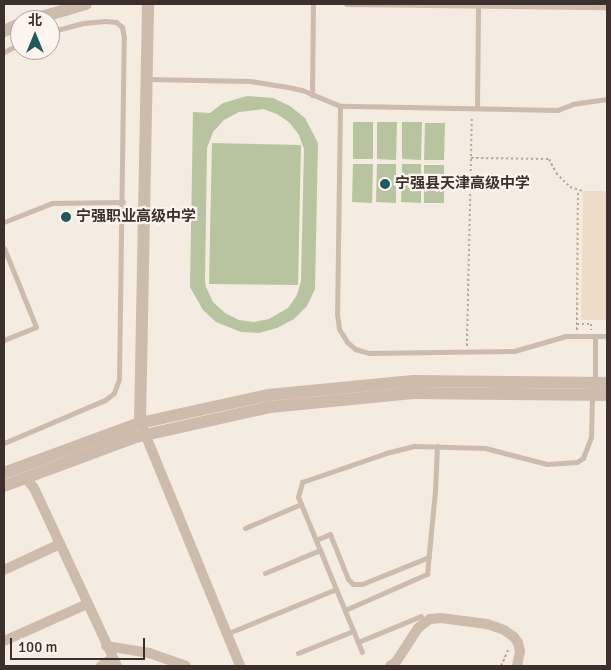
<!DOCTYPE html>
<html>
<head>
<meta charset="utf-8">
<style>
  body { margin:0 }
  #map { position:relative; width:611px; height:670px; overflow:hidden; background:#f4ebe1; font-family:Signika,"Noto Sans SC",sans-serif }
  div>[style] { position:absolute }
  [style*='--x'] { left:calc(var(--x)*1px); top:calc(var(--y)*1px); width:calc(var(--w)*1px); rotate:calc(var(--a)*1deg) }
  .green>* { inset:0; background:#b8c4a0 }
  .plaza>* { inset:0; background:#ecdcc8 }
  .path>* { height:2px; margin-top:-1px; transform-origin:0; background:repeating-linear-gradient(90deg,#b9a596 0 2.5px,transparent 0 5px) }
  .service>* { height:5px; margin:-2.5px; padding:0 2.5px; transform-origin:2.5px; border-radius:2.5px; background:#cdbbac }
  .minor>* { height:10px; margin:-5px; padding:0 5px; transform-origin:5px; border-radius:5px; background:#cdbbac }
  .tertiary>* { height:12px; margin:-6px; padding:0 6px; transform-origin:6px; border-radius:6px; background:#cdbbac }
  .dots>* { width:14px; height:14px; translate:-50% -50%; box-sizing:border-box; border:2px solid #fbf5ee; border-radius:50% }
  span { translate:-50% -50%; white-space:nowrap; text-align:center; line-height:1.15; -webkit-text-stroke:4.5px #fbf5ee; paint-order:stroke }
  .poi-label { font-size:15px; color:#3b302b; font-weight:700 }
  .left { translate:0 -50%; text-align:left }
  .frame { position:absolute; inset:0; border:5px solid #3b302b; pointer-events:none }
  .north { position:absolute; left:10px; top:10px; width:50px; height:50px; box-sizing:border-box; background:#fbf5ee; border:1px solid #aea6a0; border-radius:50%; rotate:0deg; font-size:14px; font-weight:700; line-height:20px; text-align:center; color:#3b302b }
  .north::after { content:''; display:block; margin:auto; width:18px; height:22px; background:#1f5a5e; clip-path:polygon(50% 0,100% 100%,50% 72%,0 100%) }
  .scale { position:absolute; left:10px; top:638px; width:135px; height:22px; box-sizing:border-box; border:2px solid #3b302b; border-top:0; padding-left:6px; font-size:15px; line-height:18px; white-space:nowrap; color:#3b302b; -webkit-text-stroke:4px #fbf5ee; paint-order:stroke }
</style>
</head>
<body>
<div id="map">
  <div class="green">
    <i style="clip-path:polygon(evenodd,247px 96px,273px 98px,290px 106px,305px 118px,318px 143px,315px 289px,307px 306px,294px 319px,277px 328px,259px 333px,241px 332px,216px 322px,203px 310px,190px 287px,193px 112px,210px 113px,223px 103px,247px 96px,263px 109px,277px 114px,290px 123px,299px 135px,304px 149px,301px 281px,297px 295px,288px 308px,269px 319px,254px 322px,239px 320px,225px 313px,213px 302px,206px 287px,205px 280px,207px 148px,213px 132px,224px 120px,239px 112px,263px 109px)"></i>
    <i style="clip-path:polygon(353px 122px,373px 122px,373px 159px,353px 159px)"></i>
    <i style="clip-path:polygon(377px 122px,397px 122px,396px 160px,377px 159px)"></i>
    <i style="clip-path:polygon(402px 122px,422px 122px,421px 160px,402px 159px)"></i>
    <i style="clip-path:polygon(425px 123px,445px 123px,444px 160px,424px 160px)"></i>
    <i style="clip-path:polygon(212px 143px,301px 145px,298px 285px,209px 284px)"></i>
    <i style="clip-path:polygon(353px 164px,373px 164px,372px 203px,352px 202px)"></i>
    <i style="clip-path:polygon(377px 164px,396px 164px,396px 203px,376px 202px)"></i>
    <i style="clip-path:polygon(402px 164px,421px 164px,421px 203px,401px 202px)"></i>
    <i style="clip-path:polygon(424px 165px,444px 165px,444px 203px,424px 203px)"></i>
  </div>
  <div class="plaza">
    <i style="clip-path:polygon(583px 191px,607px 191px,607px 320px,581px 320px)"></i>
  </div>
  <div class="path">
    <i style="--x:471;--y:158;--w:78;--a:0.7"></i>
    <i style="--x:549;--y:159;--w:16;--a:63"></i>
    <i style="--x:556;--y:173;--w:20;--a:45"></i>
    <i style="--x:570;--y:187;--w:14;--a:17"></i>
    <i style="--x:577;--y:324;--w:14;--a:0"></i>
    <i style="--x:591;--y:324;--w:6;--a:90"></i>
    <i style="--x:577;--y:330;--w:140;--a:-89.6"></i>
    <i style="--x:467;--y:346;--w:230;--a:-88.8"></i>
    <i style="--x:501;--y:666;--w:20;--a:-66"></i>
  </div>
  <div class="service">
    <i style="--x:346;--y:4;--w:261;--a:0.7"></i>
    <i style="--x:4;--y:52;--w:18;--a:-27"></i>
    <i style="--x:147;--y:79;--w:103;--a:1.1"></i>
    <i style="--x:250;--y:81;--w:33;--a:9"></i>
    <i style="--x:283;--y:86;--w:19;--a:12"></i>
    <i style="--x:302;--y:90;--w:41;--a:22.8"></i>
    <i style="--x:312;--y:95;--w:91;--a:-89.4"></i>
    <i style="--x:607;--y:99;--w:34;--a:172"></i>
    <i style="--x:573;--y:104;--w:17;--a:159"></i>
    <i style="--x:557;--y:110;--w:217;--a:-178.9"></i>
    <i style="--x:340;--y:106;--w:208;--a:90.8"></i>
    <i style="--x:337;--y:314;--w:15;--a:82"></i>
    <i style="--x:339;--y:329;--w:15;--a:58"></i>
    <i style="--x:347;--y:342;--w:11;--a:41"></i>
    <i style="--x:355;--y:349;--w:15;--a:16"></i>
    <i style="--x:369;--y:353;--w:145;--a:-0.8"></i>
    <i style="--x:514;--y:351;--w:54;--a:-16.1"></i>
    <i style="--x:566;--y:336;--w:41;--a:0"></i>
    <i style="--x:477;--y:108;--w:103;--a:-89.4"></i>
    <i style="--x:4;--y:222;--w:52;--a:-21.6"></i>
    <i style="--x:52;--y:203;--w:71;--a:-0.8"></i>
    <i style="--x:4;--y:248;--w:85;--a:67.9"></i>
    <i style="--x:36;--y:327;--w:35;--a:158"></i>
    <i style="--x:595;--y:382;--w:46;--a:-90"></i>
    <i style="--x:4;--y:443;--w:110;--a:-23.1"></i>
    <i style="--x:105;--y:400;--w:11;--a:-38"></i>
    <i style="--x:114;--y:393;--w:15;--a:-70"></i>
    <i style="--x:119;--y:379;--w:341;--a:-89.2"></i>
    <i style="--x:124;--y:38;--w:11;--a:-100"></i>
    <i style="--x:122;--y:27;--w:8;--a:-140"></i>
    <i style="--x:116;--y:22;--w:11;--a:-175"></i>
    <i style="--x:105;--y:21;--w:22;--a:175"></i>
    <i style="--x:83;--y:23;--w:34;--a:165"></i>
    <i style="--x:245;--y:528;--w:61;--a:-23.2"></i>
    <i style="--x:316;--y:540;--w:15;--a:-23"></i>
    <i style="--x:330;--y:534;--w:48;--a:68.2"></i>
    <i style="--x:348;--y:579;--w:7;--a:45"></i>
    <i style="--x:353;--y:584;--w:9;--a:0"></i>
    <i style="--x:362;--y:584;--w:72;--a:-21.9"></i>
    <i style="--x:265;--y:573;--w:60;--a:-22.7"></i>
    <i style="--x:345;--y:610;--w:90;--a:-23.7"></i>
    <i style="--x:427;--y:574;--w:83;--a:-84.5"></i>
    <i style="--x:435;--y:491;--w:45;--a:-87.5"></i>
    <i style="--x:226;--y:634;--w:119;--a:-22.2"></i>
    <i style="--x:358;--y:642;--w:68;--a:-22.4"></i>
    <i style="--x:362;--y:652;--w:168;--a:-112.4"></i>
    <i style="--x:298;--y:497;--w:16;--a:-75"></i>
    <i style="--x:302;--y:482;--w:89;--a:-19"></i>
    <i style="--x:386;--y:453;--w:30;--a:-14"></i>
    <i style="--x:415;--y:446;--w:70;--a:1.6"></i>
    <i style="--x:485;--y:448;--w:64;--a:14.5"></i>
    <i style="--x:547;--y:464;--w:30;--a:-4"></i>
    <i style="--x:577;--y:462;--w:7;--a:-34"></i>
    <i style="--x:583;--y:458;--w:22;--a:-69"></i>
    <i style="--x:591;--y:437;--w:42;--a:-88.6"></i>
    <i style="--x:298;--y:653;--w:59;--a:-21.8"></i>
  </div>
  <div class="minor">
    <i style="--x:143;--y:429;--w:256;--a:67.7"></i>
    <i style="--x:25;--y:477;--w:14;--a:51"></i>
    <i style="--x:34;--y:488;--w:196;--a:65"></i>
    <i style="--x:4;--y:570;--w:62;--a:-24.9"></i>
    <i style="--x:4;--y:641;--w:91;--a:-24"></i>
    <i style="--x:106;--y:646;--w:44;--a:9.2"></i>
    <i style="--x:149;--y:653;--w:39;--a:19"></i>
    <i style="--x:101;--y:666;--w:14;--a:-34"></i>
    <i style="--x:390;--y:666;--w:7;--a:-34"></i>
    <i style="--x:396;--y:662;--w:40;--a:-57.1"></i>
    <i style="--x:418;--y:628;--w:15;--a:-37"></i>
    <i style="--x:430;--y:619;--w:11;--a:-5"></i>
    <i style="--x:441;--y:618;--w:46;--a:7.4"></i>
    <i style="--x:487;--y:624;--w:18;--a:19"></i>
    <i style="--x:504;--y:630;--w:12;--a:35"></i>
    <i style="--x:514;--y:637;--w:7;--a:56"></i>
    <i style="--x:518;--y:643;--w:8;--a:76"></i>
    <i style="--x:520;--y:651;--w:15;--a:101"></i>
  </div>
  <div class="tertiary">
    <i style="--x:31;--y:20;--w:57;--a:-16.2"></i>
    <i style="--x:4;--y:31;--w:17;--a:-24"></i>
    <i style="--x:140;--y:423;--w:419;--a:-88.9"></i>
    <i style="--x:4;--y:473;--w:145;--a:-20.2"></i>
    <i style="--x:140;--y:423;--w:131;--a:-12.3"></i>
    <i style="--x:268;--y:395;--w:146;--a:-5.5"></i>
    <i style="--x:413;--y:381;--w:194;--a:0.6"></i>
    <i style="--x:4;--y:486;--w:141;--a:-20.4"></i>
    <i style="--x:136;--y:437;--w:137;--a:-12.6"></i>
    <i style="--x:270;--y:407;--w:144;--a:-5.6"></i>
    <i style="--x:413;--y:393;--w:194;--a:0.6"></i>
  </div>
  <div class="dots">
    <i style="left:385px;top:184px;background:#1f5a5e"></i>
    <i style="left:66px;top:217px;background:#1f5a5e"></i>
  </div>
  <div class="poi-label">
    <span class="left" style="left:395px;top:184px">宁强县天津高级中学</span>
    <span class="left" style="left:76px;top:217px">宁强职业高级中学</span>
  </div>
  <div class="frame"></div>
  <div class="north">北</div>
  <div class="scale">100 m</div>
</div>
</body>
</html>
